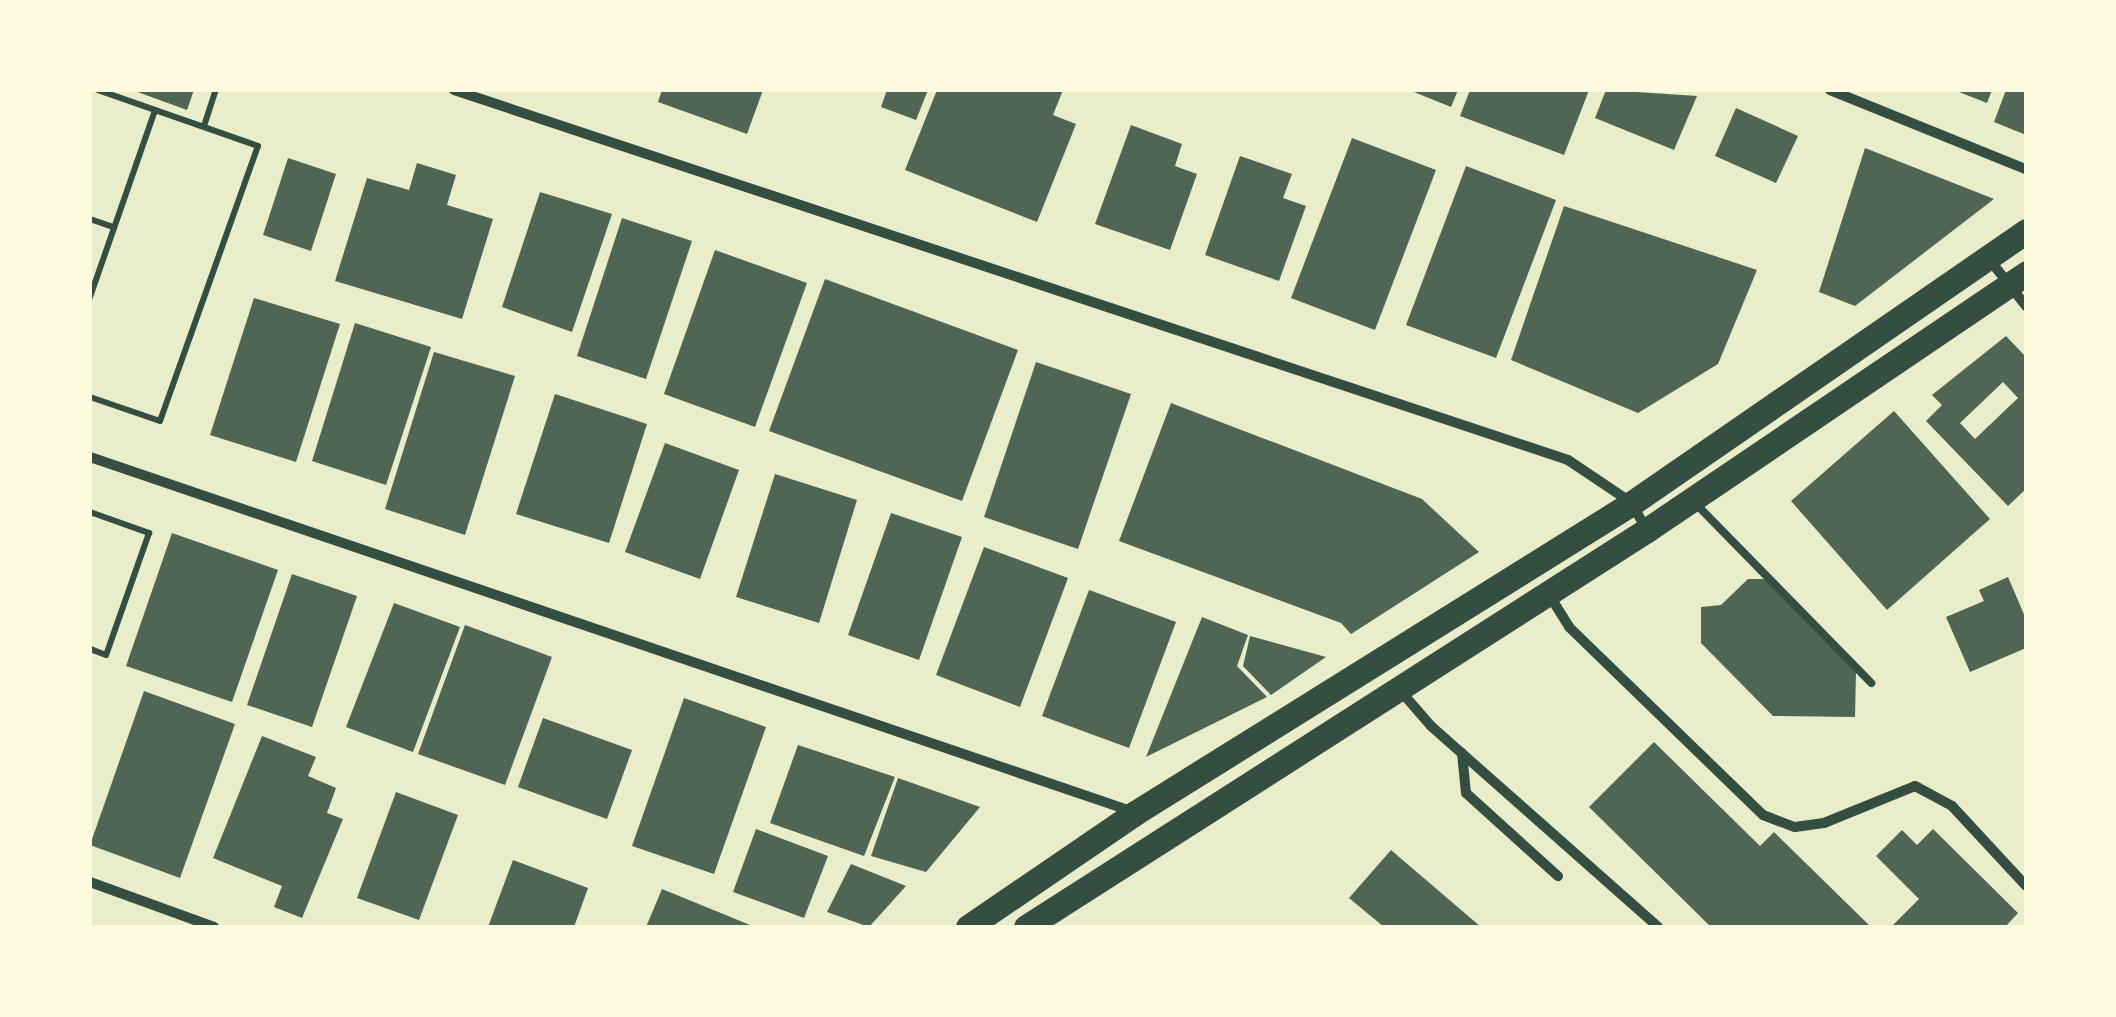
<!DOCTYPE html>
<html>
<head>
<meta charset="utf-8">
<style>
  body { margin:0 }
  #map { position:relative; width:2116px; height:1017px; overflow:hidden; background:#e9edc9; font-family:"Exo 2",sans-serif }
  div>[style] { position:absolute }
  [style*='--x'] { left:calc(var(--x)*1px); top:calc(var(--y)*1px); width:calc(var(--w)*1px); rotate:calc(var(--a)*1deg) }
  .building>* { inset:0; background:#4f6655 }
  .path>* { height:6px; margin:-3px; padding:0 3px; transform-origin:3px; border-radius:3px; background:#344e41 }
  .service>* { height:8px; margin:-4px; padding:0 4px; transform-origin:4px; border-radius:4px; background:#344e41 }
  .minor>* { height:10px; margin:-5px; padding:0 5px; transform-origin:5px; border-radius:5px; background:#344e41 }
  .primary>* { height:25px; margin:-12.5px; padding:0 12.5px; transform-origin:12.5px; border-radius:12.5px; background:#344e41 }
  span { translate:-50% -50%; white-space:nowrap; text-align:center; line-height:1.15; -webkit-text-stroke:8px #fefae0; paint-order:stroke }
  .frame { position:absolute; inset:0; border:92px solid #fefae0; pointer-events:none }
</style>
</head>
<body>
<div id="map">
  <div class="building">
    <i style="clip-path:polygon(132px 90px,194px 90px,187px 110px)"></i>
    <i style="clip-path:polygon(662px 90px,763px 90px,747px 134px,658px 102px)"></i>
    <i style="clip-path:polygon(887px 90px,928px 90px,916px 120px,881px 107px)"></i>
    <i style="clip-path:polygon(937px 90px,1063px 90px,1053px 115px,1076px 124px,1037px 222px,905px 170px)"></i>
    <i style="clip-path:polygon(1409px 90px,1458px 90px,1451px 107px)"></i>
    <i style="clip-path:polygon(1470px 90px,1589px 90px,1564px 155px,1460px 116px)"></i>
    <i style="clip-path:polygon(1606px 90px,1697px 96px,1674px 150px,1595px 118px)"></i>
    <i style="clip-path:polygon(1954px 90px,1992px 90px,1987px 103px)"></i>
    <i style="clip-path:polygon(2006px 90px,2026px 90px,2026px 135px,1994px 122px)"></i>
    <i style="clip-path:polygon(1736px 108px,1798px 136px,1776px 183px,1715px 156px)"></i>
    <i style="clip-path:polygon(1131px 125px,1182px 144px,1175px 166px,1197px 174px,1170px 250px,1095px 224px)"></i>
    <i style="clip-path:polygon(1352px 138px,1436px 170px,1375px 330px,1291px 298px)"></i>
    <i style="clip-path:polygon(1865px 148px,1994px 199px,1855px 306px,1819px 292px)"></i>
    <i style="clip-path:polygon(1240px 156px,1292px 174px,1283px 198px,1306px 206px,1279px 281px,1205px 255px)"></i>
    <i style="clip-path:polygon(288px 158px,336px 174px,311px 251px,263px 235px)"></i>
    <i style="clip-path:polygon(417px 163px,456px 175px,447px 205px,493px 219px,462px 319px,335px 281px,367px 178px,409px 190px)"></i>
    <i style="clip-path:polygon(1466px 166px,1556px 200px,1496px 358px,1406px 325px)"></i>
    <i style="clip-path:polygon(540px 192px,612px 214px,572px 332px,502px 307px)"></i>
    <i style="clip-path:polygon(1564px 206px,1757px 270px,1718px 364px,1638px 413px,1511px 360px)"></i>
    <i style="clip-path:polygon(622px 218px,692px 241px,646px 379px,577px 356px)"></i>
    <i style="clip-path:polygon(715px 250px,807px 283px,755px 427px,664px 394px)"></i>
    <i style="clip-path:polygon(825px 279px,1018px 350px,962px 501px,769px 431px)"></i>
    <i style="clip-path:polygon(254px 298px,340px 324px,296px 462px,210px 435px)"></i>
    <i style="clip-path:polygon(355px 323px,431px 347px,386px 485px,312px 461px)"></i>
    <i style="clip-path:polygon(evenodd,2006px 336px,2026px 357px,2026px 489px,2008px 506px,1926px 421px,1942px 405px,1932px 395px,2006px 336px,2003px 382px,2018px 398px,1975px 439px,1960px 423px,2003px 382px)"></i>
    <i style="clip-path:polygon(434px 352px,515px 376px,465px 535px,385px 509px)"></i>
    <i style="clip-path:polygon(1036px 362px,1131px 394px,1078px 549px,984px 517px)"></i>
    <i style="clip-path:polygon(555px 394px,647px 424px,609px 543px,516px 514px)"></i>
    <i style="clip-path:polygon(1171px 403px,1422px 499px,1479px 552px,1351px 634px,1341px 623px,1119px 541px)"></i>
    <i style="clip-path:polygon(1894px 411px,1990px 519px,1887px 610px,1791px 501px)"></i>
    <i style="clip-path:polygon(665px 443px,739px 470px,700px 579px,625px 552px)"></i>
    <i style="clip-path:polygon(775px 474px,857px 500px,819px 623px,736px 597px)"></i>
    <i style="clip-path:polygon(891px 513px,962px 537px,919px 660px,848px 635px)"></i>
    <i style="clip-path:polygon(172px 533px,278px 570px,232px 702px,126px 666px)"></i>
    <i style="clip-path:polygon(984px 547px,1068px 578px,1020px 707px,936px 675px)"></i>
    <i style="clip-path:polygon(292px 574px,357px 596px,312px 727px,247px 705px)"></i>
    <i style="clip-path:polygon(2008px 577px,2026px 619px,2026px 648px,1970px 672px,1946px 617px,1984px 601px,1979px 590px)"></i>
    <i style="clip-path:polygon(1748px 579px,1765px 579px,1856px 671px,1855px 717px,1773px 716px,1701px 643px,1701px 607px,1721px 605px)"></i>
    <i style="clip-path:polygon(1089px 590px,1176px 622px,1129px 748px,1042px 716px)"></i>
    <i style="clip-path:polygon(394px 603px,460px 627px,413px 752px,346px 727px)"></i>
    <i style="clip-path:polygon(1202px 617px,1248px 635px,1237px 666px,1267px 697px,1146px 757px)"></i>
    <i style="clip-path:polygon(465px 625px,552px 657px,505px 785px,418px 754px)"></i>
    <i style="clip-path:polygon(1250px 636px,1326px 657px,1271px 695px,1243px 666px)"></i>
    <i style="clip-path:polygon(144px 691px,235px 724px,180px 878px,90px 845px)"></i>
    <i style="clip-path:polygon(684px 698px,766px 727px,714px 874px,632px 846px)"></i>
    <i style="clip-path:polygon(543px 718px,632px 750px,607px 819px,518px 787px)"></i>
    <i style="clip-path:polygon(262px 736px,316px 757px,308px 776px,336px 788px,327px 813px,343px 819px,302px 918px,274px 907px,282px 886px,213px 858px)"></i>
    <i style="clip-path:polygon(1654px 742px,1760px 846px,1774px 832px,1871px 927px,1711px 927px,1589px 807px)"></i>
    <i style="clip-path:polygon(798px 745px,895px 777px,864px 856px,770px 823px)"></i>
    <i style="clip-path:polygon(898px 778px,980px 807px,926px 872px,871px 856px)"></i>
    <i style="clip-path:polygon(396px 792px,458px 815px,419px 920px,357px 898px)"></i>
    <i style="clip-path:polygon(756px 829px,828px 856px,804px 918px,733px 892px)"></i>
    <i style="clip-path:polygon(1933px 829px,2018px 913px,2005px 927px,1891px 927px,1919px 899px,1876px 856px,1902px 830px,1917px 845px)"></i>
    <i style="clip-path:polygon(1391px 850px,1481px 927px,1384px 927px,1349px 898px)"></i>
    <i style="clip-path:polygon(513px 860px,588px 888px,574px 927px,488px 927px)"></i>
    <i style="clip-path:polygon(851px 864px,906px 886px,869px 927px,827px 912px)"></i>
    <i style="clip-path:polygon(662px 889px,755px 927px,646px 927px)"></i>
  </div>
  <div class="path">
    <i style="--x:204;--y:126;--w:38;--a:-72"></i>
    <i style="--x:90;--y:219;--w:24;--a:19"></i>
    <i style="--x:90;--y:297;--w:198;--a:-70.8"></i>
    <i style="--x:90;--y:397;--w:74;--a:18.9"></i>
    <i style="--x:160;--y:421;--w:292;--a:-70.4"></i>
    <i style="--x:258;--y:146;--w:170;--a:-160.7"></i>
    <i style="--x:90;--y:512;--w:63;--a:19.6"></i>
    <i style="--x:149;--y:533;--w:129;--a:109.4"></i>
    <i style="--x:106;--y:655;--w:17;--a:-159"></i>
  </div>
  <div class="service">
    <i style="--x:1695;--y:503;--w:252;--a:45.6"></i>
  </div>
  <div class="minor">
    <i style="--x:454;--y:90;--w:1174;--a:18.37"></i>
    <i style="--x:1568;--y:460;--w:77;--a:33.9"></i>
    <i style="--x:1632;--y:503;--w:30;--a:62"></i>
    <i style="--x:1830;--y:90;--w:211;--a:22"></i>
    <i style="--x:1989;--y:259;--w:60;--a:51.8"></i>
    <i style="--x:90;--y:457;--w:1100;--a:18.78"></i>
    <i style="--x:1548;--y:593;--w:40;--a:58"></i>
    <i style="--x:1569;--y:627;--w:270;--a:44.1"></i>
    <i style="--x:1763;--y:815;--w:34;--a:21"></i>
    <i style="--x:1795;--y:827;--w:29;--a:-8"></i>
    <i style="--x:1824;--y:823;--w:98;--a:-22.1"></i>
    <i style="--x:1915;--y:786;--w:42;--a:28.4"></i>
    <i style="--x:1952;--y:806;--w:109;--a:47.2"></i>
    <i style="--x:1398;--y:688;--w:50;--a:49"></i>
    <i style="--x:1431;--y:726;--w:303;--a:41.5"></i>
    <i style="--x:1462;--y:753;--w:40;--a:84.3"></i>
    <i style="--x:1466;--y:793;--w:124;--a:42.1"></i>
    <i style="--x:90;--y:882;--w:132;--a:19.9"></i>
  </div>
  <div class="primary">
    <i style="--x:968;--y:927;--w:202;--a:-34.3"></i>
    <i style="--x:1135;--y:813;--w:586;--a:-31.95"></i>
    <i style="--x:1632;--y:503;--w:479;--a:-34.6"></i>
    <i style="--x:1026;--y:927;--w:737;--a:-32.59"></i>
    <i style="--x:1647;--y:530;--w:458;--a:-34.1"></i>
  </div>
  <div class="frame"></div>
</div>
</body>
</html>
